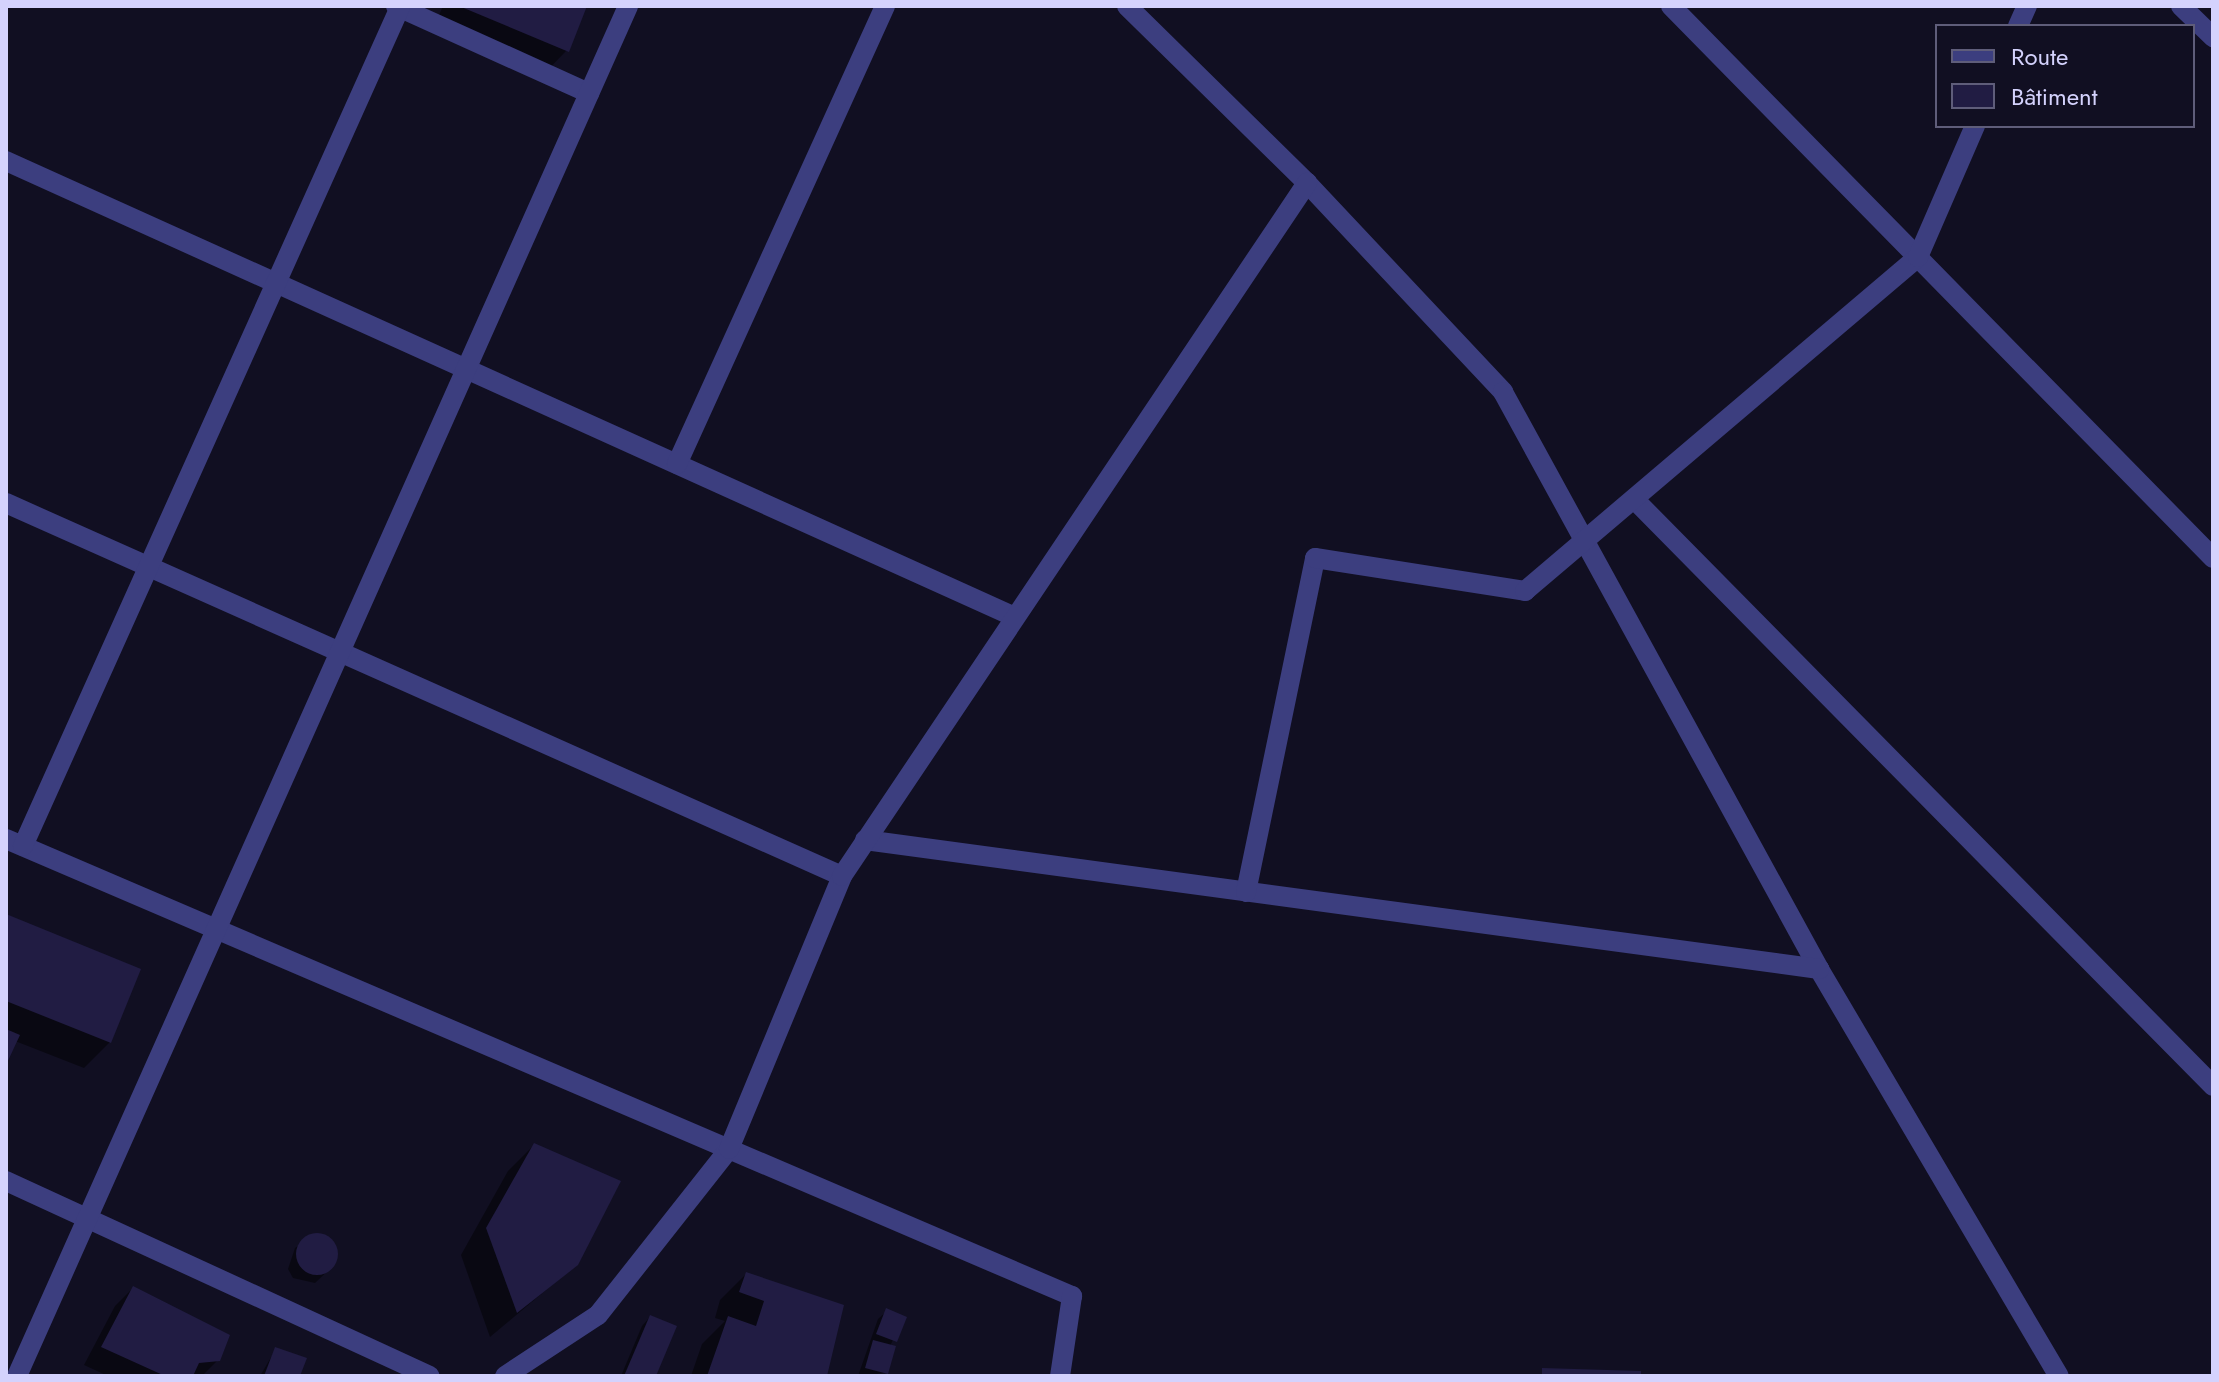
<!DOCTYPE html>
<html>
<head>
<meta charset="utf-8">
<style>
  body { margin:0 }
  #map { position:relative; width:2219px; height:1382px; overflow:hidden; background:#110f22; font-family:Jost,sans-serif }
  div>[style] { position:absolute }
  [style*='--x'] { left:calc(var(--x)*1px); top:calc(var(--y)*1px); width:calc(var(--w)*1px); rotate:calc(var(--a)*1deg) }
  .shadow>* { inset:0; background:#0007 }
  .building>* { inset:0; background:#211c43 }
  .round { border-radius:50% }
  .street>* { height:20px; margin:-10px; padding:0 10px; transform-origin:10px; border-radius:10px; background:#3c3e7f }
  span { translate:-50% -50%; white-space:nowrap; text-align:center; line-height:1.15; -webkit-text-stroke:6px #110f22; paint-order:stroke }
  .frame { position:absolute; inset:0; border:8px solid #d4d2fd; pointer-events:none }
  .legend { position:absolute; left:1935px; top:24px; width:260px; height:104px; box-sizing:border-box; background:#110f22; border:2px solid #5f5d7a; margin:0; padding:10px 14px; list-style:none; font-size:24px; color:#d4d2fd }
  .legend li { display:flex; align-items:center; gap:16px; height:40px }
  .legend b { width:40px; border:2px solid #5f5d7a }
</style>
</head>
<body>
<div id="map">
  <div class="shadow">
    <i style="clip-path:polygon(443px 6px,585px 6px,567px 50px,541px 77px,432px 31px)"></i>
    <i style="clip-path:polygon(6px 916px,110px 1042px,84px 1068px,15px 1041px,6px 1060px)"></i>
    <i style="clip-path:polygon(534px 1145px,577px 1264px,490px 1337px,461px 1255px,508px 1171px)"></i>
    <i style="clip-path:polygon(314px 1235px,334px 1245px,333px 1266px,315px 1283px,293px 1278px,288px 1269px,295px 1248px)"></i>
    <i style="clip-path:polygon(746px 1274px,825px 1376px,691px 1376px,702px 1344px,725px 1321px,715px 1318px,720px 1300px)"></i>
    <i style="clip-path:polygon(133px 1288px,218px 1360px,202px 1376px,108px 1376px,84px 1365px,115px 1306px)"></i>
    <i style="clip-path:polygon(887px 1311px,904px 1318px,890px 1346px,886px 1373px,858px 1376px,878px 1319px)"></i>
    <i style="clip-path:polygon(650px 1317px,653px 1376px,621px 1376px,642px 1326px)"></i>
    <i style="clip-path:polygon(276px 1349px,298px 1376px,260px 1376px)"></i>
  </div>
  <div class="building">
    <i style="clip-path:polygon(459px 6px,587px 6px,569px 52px)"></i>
    <i style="clip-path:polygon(6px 914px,141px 969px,111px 1043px,6px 1001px)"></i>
    <i style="clip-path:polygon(6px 1029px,20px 1035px,6px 1065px)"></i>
    <i style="clip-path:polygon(534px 1143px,621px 1181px,578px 1265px,517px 1313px,486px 1228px)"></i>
    <i class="round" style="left:296px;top:1233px;width:42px;height:42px"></i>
    <i style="clip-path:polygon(746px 1272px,844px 1305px,827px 1376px,707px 1376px,728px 1316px,756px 1326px,764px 1301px,739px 1292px)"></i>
    <i style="clip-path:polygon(133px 1286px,230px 1335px,220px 1361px,199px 1363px,193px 1376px,165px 1376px,101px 1347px)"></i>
    <i style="clip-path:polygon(886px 1308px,907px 1317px,897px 1342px,876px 1334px)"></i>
    <i style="clip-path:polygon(650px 1315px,677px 1326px,656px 1376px,624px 1376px)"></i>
    <i style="clip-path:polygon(873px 1340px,896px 1346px,888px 1374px,865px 1368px)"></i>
    <i style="clip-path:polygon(275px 1347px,307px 1358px,300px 1376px,264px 1376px)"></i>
    <i style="clip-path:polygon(1542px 1368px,1641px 1371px,1641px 1376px,1542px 1376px)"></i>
  </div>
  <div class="street">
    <i style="--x:396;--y:6;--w:212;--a:24.3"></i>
    <i style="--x:1127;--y:6;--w:252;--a:44.5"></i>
    <i style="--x:1307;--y:183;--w:287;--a:46.8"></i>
    <i style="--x:1503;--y:392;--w:658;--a:61.29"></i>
    <i style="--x:1819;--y:969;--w:472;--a:59.5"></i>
    <i style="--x:1671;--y:6;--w:774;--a:45.52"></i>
    <i style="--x:2181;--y:6;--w:45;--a:44.1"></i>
    <i style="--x:2018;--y:26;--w:22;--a:-66"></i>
    <i style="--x:6;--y:161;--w:1107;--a:24.32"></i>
    <i style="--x:677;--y:464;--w:503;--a:-65.57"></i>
    <i style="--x:1634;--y:499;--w:825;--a:45.39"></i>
    <i style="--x:6;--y:503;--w:915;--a:24.05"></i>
    <i style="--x:6;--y:839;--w:1160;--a:23.21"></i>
    <i style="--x:1072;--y:1296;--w:81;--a:98.5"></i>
    <i style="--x:865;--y:840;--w:963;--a:7.7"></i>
    <i style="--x:23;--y:846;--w:920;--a:-65.8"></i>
    <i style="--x:1246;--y:892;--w:341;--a:-78.3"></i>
    <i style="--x:1315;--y:558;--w:213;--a:8.9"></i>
    <i style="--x:1525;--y:591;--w:516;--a:-40.36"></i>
    <i style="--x:1918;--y:257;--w:143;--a:-66.5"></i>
    <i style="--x:6;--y:1181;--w:466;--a:24.7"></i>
    <i style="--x:17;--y:1376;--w:1500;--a:-65.96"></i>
    <i style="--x:505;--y:1376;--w:111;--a:-33.3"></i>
    <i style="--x:598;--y:1315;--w:211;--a:-51.7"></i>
    <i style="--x:729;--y:1149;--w:295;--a:-67.5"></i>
    <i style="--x:842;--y:876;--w:835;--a:-56.14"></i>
  </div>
  <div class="frame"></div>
  <ul class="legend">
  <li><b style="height:10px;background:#3c3e7f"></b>Route</li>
  <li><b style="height:22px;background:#211c43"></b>Bâtiment</li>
  </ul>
</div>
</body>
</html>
